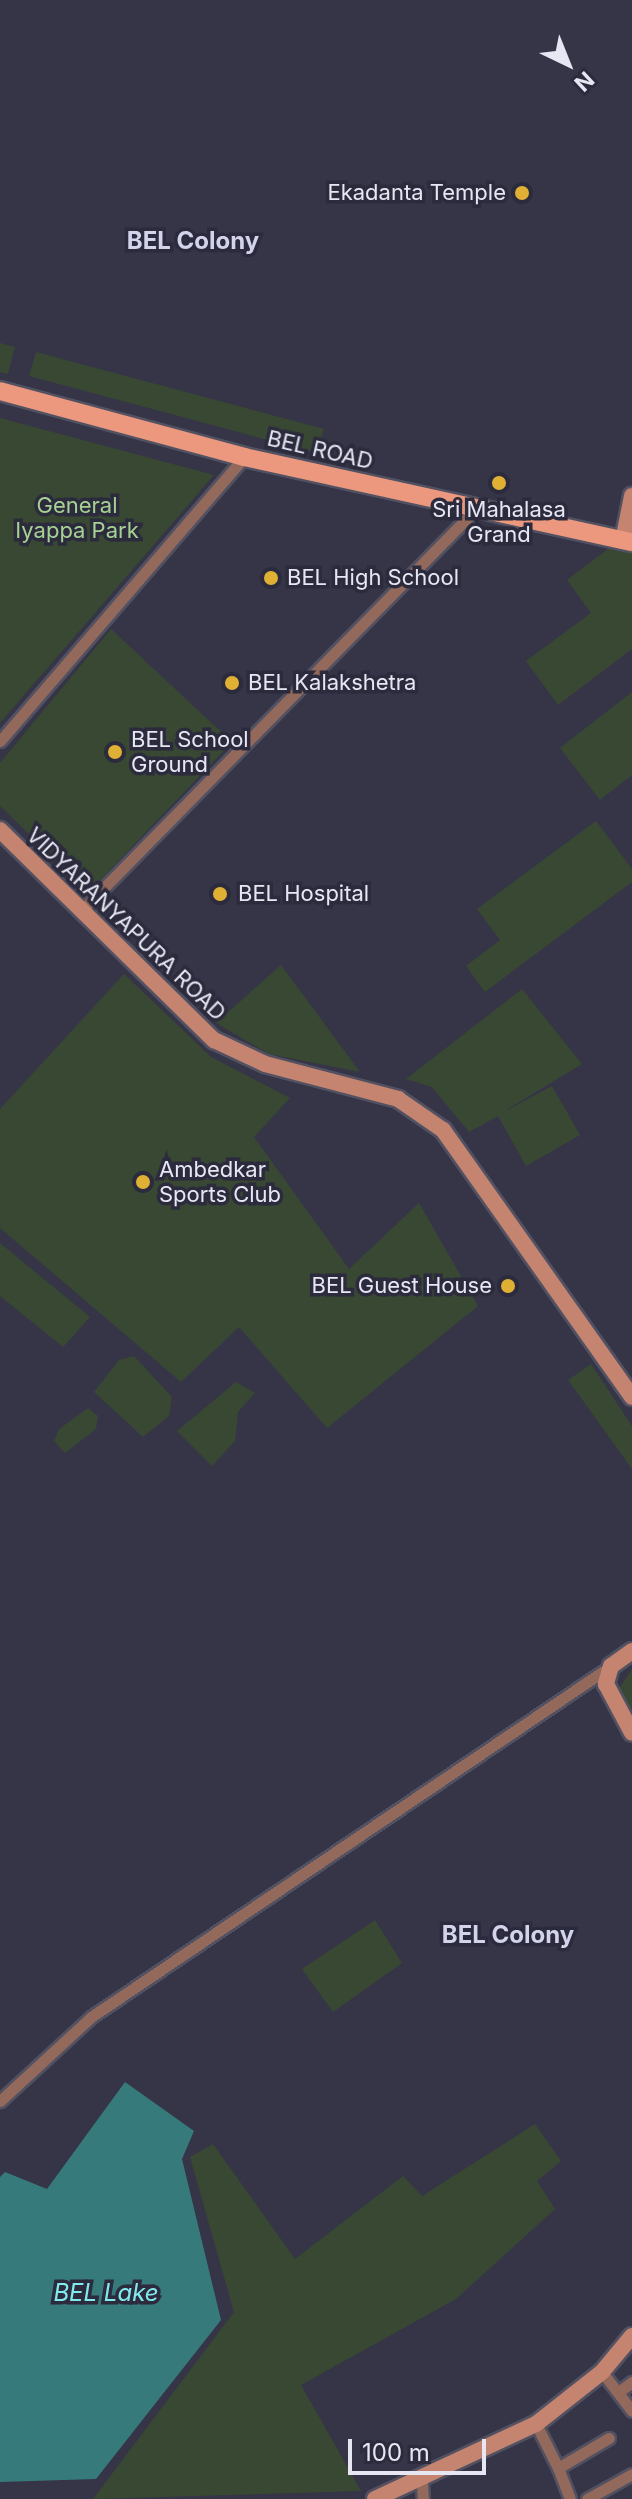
<!DOCTYPE html>
<html>
<head>
<meta charset="utf-8">
<style>
  body { margin:0 }
  #map { position:relative; width:632px; height:2499px; overflow:hidden; background:#353547; font-family:Inter,sans-serif }
  div>[style] { position:absolute }
  [style*='--x'] { left:calc(var(--x)*1px); top:calc(var(--y)*1px); width:calc(var(--w)*1px); rotate:calc(var(--a)*1deg) }
  .green>* { inset:0; background:#394833 }
  .water>* { inset:0; background:#377a7b }
  .roads { filter:drop-shadow(2px 0 #515162) drop-shadow(-2px 0 #515162) drop-shadow(0 2px #515162) drop-shadow(0 -2px #515162) }
  .street>* { height:11px; margin:-5.5px; padding:0 5.5px; transform-origin:5.5px; border-radius:5.5px; background:#93695c }
  .secondary>* { height:16px; margin:-8px; padding:0 8px; transform-origin:8px; border-radius:8px; background:#c5846f }
  .primary>* { height:18px; margin:-9px; padding:0 9px; transform-origin:9px; border-radius:9px; background:#ec987e }
  .dots>* { width:22px; height:22px; translate:-50% -50%; box-sizing:border-box; border:4px solid #2b2b3d; border-radius:50% }
  span { translate:-50% -50%; white-space:nowrap; text-align:center; line-height:1.15; -webkit-text-stroke:7px #2b2b3d; paint-order:stroke }
  .poi-label { font-size:22px; color:#e6e7f2 }
  .right { translate:-100% -50%; text-align:right }
  .left { translate:0 -50%; text-align:left }
  .street-label { font-size:22px; color:#e6e7f2 }
  .park-label { font-size:22px; color:#a6d192 }
  .neighbourhood-label { font-size:24px; color:#d3d4eb; font-weight:700 }
  .water-label { font-size:24px; color:#81eaec; font-style:italic }
  .north { position:absolute; left:528px; top:24px; width:80px; height:80px; -webkit-text-stroke:6px #2b2b3d; paint-order:stroke; rotate:137deg; font-size:22px; font-weight:700; line-height:32px; text-align:center; color:#e6e7f2 }
  .north::after { content:''; display:block; margin:auto; width:28px; height:36px; background:#e6e7f2; clip-path:polygon(50% 0,100% 100%,50% 72%,0 100%) }
  .scale { position:absolute; left:348px; top:2439px; width:138px; height:36px; box-sizing:border-box; border:4px solid #e6e7f2; border-top:0; padding-left:10px; font-size:24px; line-height:28px; white-space:nowrap; color:#e6e7f2; -webkit-text-stroke:6px #2b2b3d; paint-order:stroke }
</style>
</head>
<body>
<div id="map">
  <div class="green">
    <i style="clip-path:polygon(0 343px,15px 347px,8px 374px,0 372px)"></i>
    <i style="clip-path:polygon(36px 352px,324px 429px,317px 453px,29px 376px)"></i>
    <i style="clip-path:polygon(0 418px,214px 475px,0 723px)"></i>
    <i style="clip-path:polygon(609px 548px,632px 551px,632px 649px,558px 705px,526px 661px,591px 613px,567px 580px)"></i>
    <i style="clip-path:polygon(111px 629px,232px 742px,89px 892px,0 806px,0 763px)"></i>
    <i style="clip-path:polygon(632px 692px,632px 775px,600px 800px,560px 748px)"></i>
    <i style="clip-path:polygon(596px 821px,632px 869px,632px 882px,485px 992px,466px 966px,500px 940px,477px 909px)"></i>
    <i style="clip-path:polygon(281px 965px,360px 1072px,269px 1054px,216px 1023px)"></i>
    <i style="clip-path:polygon(124px 974px,211px 1057px,290px 1098px,254px 1137px,349px 1269px,419px 1203px,478px 1306px,327px 1428px,239px 1327px,181px 1382px,0 1228px,0 1109px)"></i>
    <i style="clip-path:polygon(522px 989px,582px 1064px,500px 1114px,552px 1086px,580px 1135px,526px 1166px,498px 1116px,469px 1132px,432px 1087px,406px 1079px)"></i>
    <i style="clip-path:polygon(0 1243px,90px 1317px,63px 1347px,0 1296px)"></i>
    <i style="clip-path:polygon(134px 1356px,172px 1397px,169px 1416px,143px 1437px,94px 1392px,119px 1360px)"></i>
    <i style="clip-path:polygon(591px 1364px,632px 1426px,632px 1469px,568px 1380px)"></i>
    <i style="clip-path:polygon(236px 1382px,255px 1393px,238px 1412px,235px 1441px,212px 1466px,177px 1431px)"></i>
    <i style="clip-path:polygon(88px 1408px,98px 1416px,96px 1429px,65px 1453px,54px 1441px,59px 1429px)"></i>
    <i style="clip-path:polygon(632px 1669px,632px 1709px,618px 1690px)"></i>
    <i style="clip-path:polygon(375px 1920px,402px 1963px,333px 2012px,302px 1969px)"></i>
    <i style="clip-path:polygon(535px 2124px,561px 2161px,537px 2181px,555px 2209px,456px 2299px,301px 2385px,361px 2491px,93px 2499px,234px 2312px,190px 2157px,213px 2144px,295px 2259px,403px 2176px,422px 2196px)"></i>
  </div>
  <div class="water">
    <i style="clip-path:polygon(125px 2082px,194px 2131px,182px 2159px,221px 2320px,96px 2479px,0 2482px,0 2177px,5px 2172px,47px 2189px)"></i>
  </div>
  <div class="roads">
    <div class="street">
      <i style="--x:0;--y:741;--w:374;--a:-49.3"></i>
      <i style="--x:81;--y:911;--w:561;--a:-45.51"></i>
      <i style="--x:0;--y:2101;--w:124;--a:-42.7"></i>
      <i style="--x:91;--y:2017;--w:627;--a:-34.02"></i>
      <i style="--x:602;--y:2372;--w:49;--a:52.4"></i>
      <i style="--x:621;--y:2390;--w:14;--a:-36"></i>
      <i style="--x:536;--y:2424;--w:49;--a:63.4"></i>
      <i style="--x:422;--y:2482;--w:17;--a:87"></i>
      <i style="--x:570;--y:2499;--w:33;--a:-111"></i>
      <i style="--x:558;--y:2468;--w:59;--a:-30.5"></i>
      <i style="--x:587;--y:2499;--w:51;--a:-29.1"></i>
    </div>
    <div class="secondary">
      <i style="--x:623;--y:541;--w:46;--a:-78.7"></i>
      <i style="--x:0;--y:830;--w:300;--a:44.5"></i>
      <i style="--x:214;--y:1040;--w:56;--a:25.2"></i>
      <i style="--x:265;--y:1064;--w:138;--a:14.7"></i>
      <i style="--x:398;--y:1099;--w:55;--a:34.6"></i>
      <i style="--x:443;--y:1130;--w:327;--a:54.7"></i>
      <i style="--x:632;--y:1651;--w:26;--a:144"></i>
      <i style="--x:611;--y:1666;--w:19;--a:106"></i>
      <i style="--x:606;--y:1684;--w:55;--a:62"></i>
      <i style="--x:375;--y:2499;--w:178;--a:-25"></i>
      <i style="--x:536;--y:2424;--w:84;--a:-38.2"></i>
      <i style="--x:602;--y:2372;--w:47;--a:-50.2"></i>
    </div>
    <div class="primary">
      <i style="--x:0;--y:391;--w:253;--a:15.1"></i>
      <i style="--x:244;--y:457;--w:397;--a:12.4"></i>
    </div>
  </div>
  <div class="dots">
    <i style="left:522px;top:193px;background:#e0b034"></i>
    <i style="left:499px;top:483px;background:#e0b034"></i>
    <i style="left:271px;top:578px;background:#e0b034"></i>
    <i style="left:232px;top:683px;background:#e0b034"></i>
    <i style="left:115px;top:752px;background:#e0b034"></i>
    <i style="left:220px;top:894px;background:#e0b034"></i>
    <i style="left:143px;top:1182px;background:#e0b034"></i>
    <i style="left:508px;top:1286px;background:#e0b034"></i>
  </div>
  <div class="poi-label">
    <span class="right" style="left:506px;top:193px">Ekadanta Temple</span>
    <span style="left:499px;top:522px">Sri Mahalasa<br>Grand</span>
    <span class="left" style="left:287px;top:578px">BEL High School</span>
    <span class="left" style="left:248px;top:683px">BEL Kalakshetra</span>
    <span class="left" style="left:131px;top:752px">BEL School<br>Ground</span>
    <span class="left" style="left:238px;top:894px">BEL Hospital</span>
    <span class="left" style="left:159px;top:1182px">Ambedkar<br>Sports Club</span>
    <span class="right" style="left:492px;top:1286px">BEL Guest House</span>
  </div>
  <div class="street-label">
    <span style="left:320px;top:450px;rotate:13deg">BEL ROAD</span>
    <span style="left:126px;top:924px;rotate:44deg">VIDYARANYAPURA ROAD</span>
  </div>
  <div class="park-label">
    <span style="left:77px;top:518px">General<br>Iyappa Park</span>
  </div>
  <div class="neighbourhood-label">
    <span style="left:193px;top:241px">BEL Colony</span>
    <span style="left:508px;top:1935px">BEL Colony</span>
  </div>
  <div class="water-label">
    <span style="left:106px;top:2293px">BEL Lake</span>
  </div>
  <div class="north">N</div>
  <div class="scale">100 m</div>
</div>
</body>
</html>
